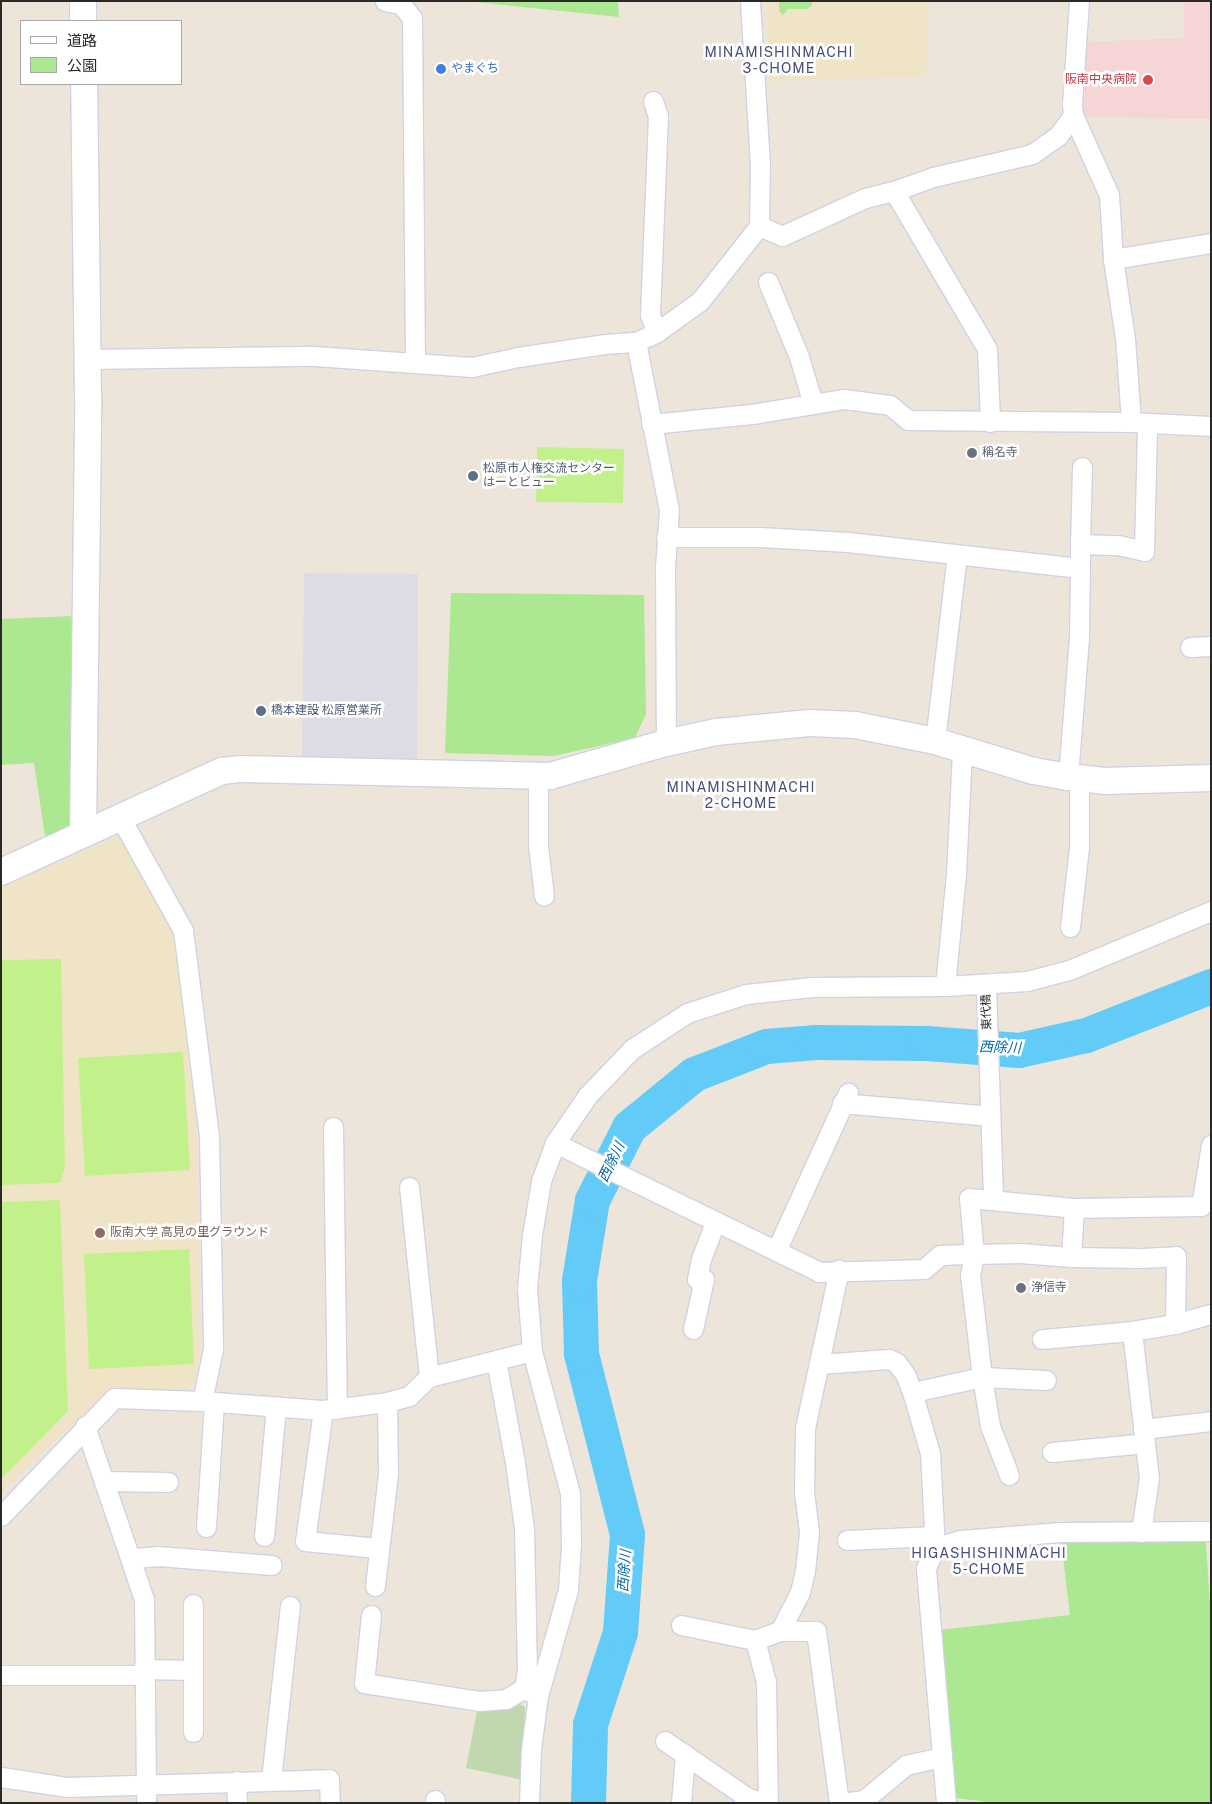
<!DOCTYPE html>
<html>
<head>
<meta charset="utf-8">
<style>
  body { margin:0 }
  #map { position:relative; width:1212px; height:1804px; overflow:hidden; background:#ede5d9; font-family:"Public Sans","Noto Sans JP",sans-serif }
  div>[style] { position:absolute }
  [style*='--x'] { left:calc(var(--x)*1px); top:calc(var(--y)*1px); width:calc(var(--w)*1px); rotate:calc(var(--a)*1deg) }
  .industrial>* { inset:0; background:#dedbe4 }
  .education>* { inset:0; background:#f0e4c7 }
  .medical>* { inset:0; background:#f5d5d6 }
  .green>* { inset:0; background:#abe891 }
  .cemetery>* { inset:0; background:#c1d8af }
  .pitch>* { inset:0; background:#c2f18b }
  .river>* { height:35px; margin:-17.5px; padding:0 17.5px; transform-origin:17.5px; border-radius:17.5px; background:#63cbf8 }
  .roads { filter:drop-shadow(1px 0 #ced2e3) drop-shadow(-1px 0 #ced2e3) drop-shadow(0 1px #ced2e3) drop-shadow(0 -1px #ced2e3) }
  .street>* { height:19px; margin:-9.5px; padding:0 9.5px; transform-origin:9.5px; border-radius:9.5px; background:#fff }
  .secondary>* { height:26px; margin:-13px; padding:0 13px; transform-origin:13px; border-radius:13px; background:#fff }
  .dots>* { width:14px; height:14px; translate:-50% -50%; box-sizing:border-box; border:2px solid #fff; border-radius:50% }
  span { translate:-50% -50%; white-space:nowrap; text-align:center; line-height:1.15; -webkit-text-stroke:5px #fff; paint-order:stroke }
  .shop-label { font-size:12px; color:#366cbe }
  .left { translate:0 -50%; text-align:left }
  .health-label { font-size:12px; color:#be3a42 }
  .right { translate:-100% -50%; text-align:right }
  .worship-label { font-size:12px; color:#5b616d }
  .service-label { font-size:12px; color:#4e5e75 }
  .street-label { font-size:12px; color:#292929 }
  .education-label { font-size:12px; color:#785e54 }
  .neighbourhood-label { font-size:14px; color:#464e7d; letter-spacing:1px }
  .water-label { font-size:14px; color:#0266a4; font-style:italic }
  .frame { position:absolute; inset:0; border:2px solid #292929; pointer-events:none }
  .legend { position:absolute; left:20px; top:20px; width:162px; height:65px; box-sizing:border-box; background:#fff; border:1px solid #a9a9a9; margin:0; padding:6px 9px; list-style:none; font-size:15px; color:#292929 }
  .legend li { display:flex; align-items:center; gap:10px; height:25px }
  .legend b { width:25px; border:1px solid #a9a9a9 }
</style>
</head>
<body>
<div id="map">
  <div class="industrial">
    <i style="clip-path:polygon(304px 573px,418px 574px,417px 764px,302px 763px)"></i>
  </div>
  <div class="education">
    <i style="clip-path:polygon(766px 1px,928px 1px,926px 76px,769px 81px)"></i>
    <i style="clip-path:polygon(118px 836px,174px 935px,197px 1128px,201px 1339px,196px 1379px,186px 1391px,109px 1390px,1px 1492px,1px 883px,58px 863px)"></i>
  </div>
  <div class="medical">
    <i style="clip-path:polygon(1184px 1px,1211px 1px,1211px 119px,1084px 117px,1085px 42px,1184px 38px)"></i>
  </div>
  <div class="green">
    <i style="clip-path:polygon(466px 1px,618px 1px,619px 17px)"></i>
    <i style="clip-path:polygon(779px 1px,812px 1px,812px 5px,807px 9px,788px 9px,783px 15px,779px 11px)"></i>
    <i style="clip-path:polygon(451px 593px,644px 595px,646px 714px,635px 738px,553px 756px,445px 753px)"></i>
    <i style="clip-path:polygon(73px 616px,74px 820px,69px 828px,45px 836px,34px 763px,1px 765px,1px 619px)"></i>
    <i style="clip-path:polygon(1205px 1531px,1211px 1617px,1211px 1803px,998px 1803px,946px 1797px,931px 1631px,1070px 1615px,1060px 1532px)"></i>
  </div>
  <div class="cemetery">
    <i style="clip-path:polygon(518px 1703px,525px 1707px,523px 1780px,466px 1768px,477px 1711px,503px 1710px)"></i>
  </div>
  <div class="pitch">
    <i style="clip-path:polygon(537px 447px,624px 449px,623px 503px,536px 502px)"></i>
    <i style="clip-path:polygon(61px 959px,65px 1169px,60px 1183px,1px 1185px,1px 960px)"></i>
    <i style="clip-path:polygon(183px 1052px,190px 1170px,85px 1176px,78px 1058px)"></i>
    <i style="clip-path:polygon(60px 1200px,68px 1411px,1px 1479px,1px 1202px)"></i>
    <i style="clip-path:polygon(189px 1249px,194px 1364px,89px 1369px,84px 1254px)"></i>
  </div>
  <div class="river">
    <i style="--x:588;--y:1803;--w:79;--a:-88.5"></i>
    <i style="--x:590;--y:1724;--w:97;--a:-71.9"></i>
    <i style="--x:620;--y:1632;--w:98;--a:-85.9"></i>
    <i style="--x:627;--y:1534;--w:187;--a:-104.3"></i>
    <i style="--x:581;--y:1353;--w:73;--a:-91.6"></i>
    <i style="--x:579;--y:1280;--w:81;--a:-80.8"></i>
    <i style="--x:592;--y:1200;--w:82;--a:-63.1"></i>
    <i style="--x:629;--y:1127;--w:84;--a:-39.2"></i>
    <i style="--x:694;--y:1074;--w:77;--a:-21.3"></i>
    <i style="--x:766;--y:1046;--w:50;--a:-4.6"></i>
    <i style="--x:816;--y:1042;--w:110;--a:0.5"></i>
    <i style="--x:926;--y:1043;--w:93;--a:4.3"></i>
    <i style="--x:1019;--y:1050;--w:69;--a:-12.6"></i>
    <i style="--x:1086;--y:1035;--w:134;--a:-21.4"></i>
  </div>
  <div class="roads">
    <div class="street">
      <i style="--x:385;--y:1;--w:16;--a:11"></i>
      <i style="--x:401;--y:4;--w:18;--a:52"></i>
      <i style="--x:412;--y:18;--w:345;--a:89.5"></i>
      <i style="--x:1079;--y:1;--w:103;--a:93.9"></i>
      <i style="--x:1072;--y:104;--w:11;--a:85"></i>
      <i style="--x:1073;--y:115;--w:88;--a:65.8"></i>
      <i style="--x:1109;--y:195;--w:64;--a:86.4"></i>
      <i style="--x:1113;--y:259;--w:80;--a:81.4"></i>
      <i style="--x:1125;--y:338;--w:84;--a:85.9"></i>
      <i style="--x:653;--y:101;--w:16;--a:72"></i>
      <i style="--x:658;--y:116;--w:199;--a:92.3"></i>
      <i style="--x:650;--y:315;--w:18;--a:68"></i>
      <i style="--x:894;--y:191;--w:183;--a:59.5"></i>
      <i style="--x:987;--y:349;--w:73;--a:87.6"></i>
      <i style="--x:759;--y:226;--w:25;--a:23"></i>
      <i style="--x:782;--y:236;--w:91;--a:-24.6"></i>
      <i style="--x:865;--y:198;--w:30;--a:-14"></i>
      <i style="--x:894;--y:191;--w:41;--a:-19.7"></i>
      <i style="--x:933;--y:177;--w:102;--a:-13.1"></i>
      <i style="--x:1032;--y:154;--w:32;--a:-35"></i>
      <i style="--x:1058;--y:136;--w:26;--a:-54"></i>
      <i style="--x:1113;--y:259;--w:99;--a:-9.3"></i>
      <i style="--x:768;--y:282;--w:81;--a:67.5"></i>
      <i style="--x:799;--y:357;--w:49;--a:73.4"></i>
      <i style="--x:636;--y:342;--w:171;--a:78.9"></i>
      <i style="--x:669;--y:510;--w:57;--a:94"></i>
      <i style="--x:665;--y:567;--w:176;--a:89.7"></i>
      <i style="--x:87;--y:359;--w:227;--a:-0.8"></i>
      <i style="--x:314;--y:356;--w:158;--a:4"></i>
      <i style="--x:472;--y:367;--w:47;--a:-12.3"></i>
      <i style="--x:518;--y:357;--w:88;--a:-8.5"></i>
      <i style="--x:605;--y:344;--w:31;--a:-4"></i>
      <i style="--x:636;--y:342;--w:23;--a:-25"></i>
      <i style="--x:657;--y:332;--w:53;--a:-35.8"></i>
      <i style="--x:700;--y:301;--w:95;--a:-51.8"></i>
      <i style="--x:759;--y:226;--w:61;--a:-89.1"></i>
      <i style="--x:760;--y:165;--w:164;--a:-93.5"></i>
      <i style="--x:651;--y:424;--w:101;--a:-5.7"></i>
      <i style="--x:752;--y:414;--w:93;--a:-9.3"></i>
      <i style="--x:844;--y:399;--w:46;--a:7.4"></i>
      <i style="--x:890;--y:405;--w:23;--a:40"></i>
      <i style="--x:908;--y:420;--w:223;--a:0.5"></i>
      <i style="--x:1131;--y:422;--w:80;--a:2.9"></i>
      <i style="--x:666;--y:537;--w:94;--a:0"></i>
      <i style="--x:760;--y:537;--w:88;--a:3.3"></i>
      <i style="--x:848;--y:542;--w:233;--a:6.4"></i>
      <i style="--x:1080;--y:568;--w:24;--a:-90"></i>
      <i style="--x:1080;--y:544;--w:38;--a:2"></i>
      <i style="--x:1118;--y:545;--w:27;--a:13"></i>
      <i style="--x:1144;--y:551;--w:127;--a:-88.6"></i>
      <i style="--x:1080;--y:544;--w:77;--a:-88.5"></i>
      <i style="--x:1190;--y:647;--w:21;--a:-3"></i>
      <i style="--x:935;--y:741;--w:187;--a:-83.3"></i>
      <i style="--x:538;--y:776;--w:70;--a:90"></i>
      <i style="--x:538;--y:846;--w:50;--a:83.2"></i>
      <i style="--x:1068;--y:777;--w:140;--a:-85.5"></i>
      <i style="--x:1079;--y:637;--w:69;--a:-89.2"></i>
      <i style="--x:120;--y:817;--w:129;--a:60.9"></i>
      <i style="--x:183;--y:930;--w:207;--a:82.8"></i>
      <i style="--x:209;--y:1135;--w:214;--a:88.9"></i>
      <i style="--x:213;--y:1349;--w:53;--a:101.9"></i>
      <i style="--x:1070;--y:927;--w:81;--a:-83.6"></i>
      <i style="--x:1079;--y:847;--w:69;--a:-90"></i>
      <i style="--x:986;--y:985;--w:215;--a:88.1"></i>
      <i style="--x:945;--y:986;--w:113;--a:-84.4"></i>
      <i style="--x:956;--y:874;--w:124;--a:-87.2"></i>
      <i style="--x:842;--y:1103;--w:149;--a:5"></i>
      <i style="--x:333;--y:1127;--w:282;--a:89.2"></i>
      <i style="--x:555;--y:1143;--w:294;--a:26"></i>
      <i style="--x:819;--y:1272;--w:105;--a:-1.6"></i>
      <i style="--x:924;--y:1269;--w:21;--a:-41"></i>
      <i style="--x:940;--y:1255;--w:34;--a:-2"></i>
      <i style="--x:974;--y:1254;--w:56;--a:-95.1"></i>
      <i style="--x:969;--y:1198;--w:105;--a:5.4"></i>
      <i style="--x:1074;--y:1208;--w:127;--a:-0.9"></i>
      <i style="--x:1201;--y:1206;--w:62;--a:-80.7"></i>
      <i style="--x:409;--y:1187;--w:191;--a:84"></i>
      <i style="--x:776;--y:1251;--w:174;--a:-65.5"></i>
      <i style="--x:1071;--y:1257;--w:49;--a:-86.5"></i>
      <i style="--x:693;--y:1329;--w:51;--a:-77.6"></i>
      <i style="--x:704;--y:1279;--w:7;--a:180"></i>
      <i style="--x:697;--y:1279;--w:20;--a:-79"></i>
      <i style="--x:701;--y:1259;--w:40;--a:-69"></i>
      <i style="--x:1042;--y:1339;--w:90;--a:-5.1"></i>
      <i style="--x:496;--y:1360;--w:105;--a:79.5"></i>
      <i style="--x:515;--y:1463;--w:66;--a:82.1"></i>
      <i style="--x:524;--y:1528;--w:141;--a:88.8"></i>
      <i style="--x:527;--y:1669;--w:19;--a:99"></i>
      <i style="--x:819;--y:1364;--w:70;--a:-4.1"></i>
      <i style="--x:889;--y:1359;--w:9;--a:27"></i>
      <i style="--x:897;--y:1363;--w:16;--a:55"></i>
      <i style="--x:906;--y:1376;--w:20;--a:70"></i>
      <i style="--x:323;--y:1410;--w:132;--a:97.8"></i>
      <i style="--x:305;--y:1541;--w:73;--a:5.5"></i>
      <i style="--x:85;--y:1426;--w:183;--a:71.2"></i>
      <i style="--x:144;--y:1599;--w:204;--a:89.4"></i>
      <i style="--x:1143;--y:1429;--w:68;--a:-6.7"></i>
      <i style="--x:1052;--y:1452;--w:93;--a:-5.5"></i>
      <i style="--x:1009;--y:1475;--w:53;--a:-111.2"></i>
      <i style="--x:990;--y:1426;--w:50;--a:-99.3"></i>
      <i style="--x:982;--y:1377;--w:103;--a:-96.7"></i>
      <i style="--x:970;--y:1275;--w:21;--a:-79"></i>
      <i style="--x:974;--y:1254;--w:46;--a:-1.2"></i>
      <i style="--x:1020;--y:1253;--w:51;--a:4.5"></i>
      <i style="--x:1071;--y:1257;--w:71;--a:0.8"></i>
      <i style="--x:1142;--y:1258;--w:34;--a:-3"></i>
      <i style="--x:1176;--y:1256;--w:68;--a:90.8"></i>
      <i style="--x:105;--y:1481;--w:63;--a:0.9"></i>
      <i style="--x:1;--y:1516;--w:163;--a:-46.2"></i>
      <i style="--x:114;--y:1398;--w:88;--a:2"></i>
      <i style="--x:202;--y:1401;--w:121;--a:4.3"></i>
      <i style="--x:323;--y:1410;--w:64;--a:-7.1"></i>
      <i style="--x:387;--y:1402;--w:23;--a:-15"></i>
      <i style="--x:409;--y:1396;--w:28;--a:-44"></i>
      <i style="--x:429;--y:1377;--w:106;--a:-14.2"></i>
      <i style="--x:206;--y:1527;--w:125;--a:-86.3"></i>
      <i style="--x:1141;--y:1532;--w:55;--a:-81.6"></i>
      <i style="--x:1149;--y:1478;--w:148;--a:-96.6"></i>
      <i style="--x:1132;--y:1331;--w:44;--a:-9.2"></i>
      <i style="--x:1175;--y:1324;--w:37;--a:-16"></i>
      <i style="--x:264;--y:1536;--w:130;--a:-84.7"></i>
      <i style="--x:847;--y:1540;--w:87;--a:-2.6"></i>
      <i style="--x:935;--y:1548;--w:95;--a:-93"></i>
      <i style="--x:930;--y:1453;--w:60;--a:-106.3"></i>
      <i style="--x:913;--y:1395;--w:10;--a:-29"></i>
      <i style="--x:922;--y:1390;--w:61;--a:-12.2"></i>
      <i style="--x:982;--y:1377;--w:64;--a:2.7"></i>
      <i style="--x:132;--y:1558;--w:26;--a:-4"></i>
      <i style="--x:158;--y:1556;--w:114;--a:4.5"></i>
      <i style="--x:375;--y:1586;--w:114;--a:-83.4"></i>
      <i style="--x:388;--y:1473;--w:71;--a:-90.8"></i>
      <i style="--x:193;--y:1604;--w:128;--a:90"></i>
      <i style="--x:371;--y:1615;--w:68;--a:95.9"></i>
      <i style="--x:364;--y:1683;--w:116;--a:8.9"></i>
      <i style="--x:479;--y:1701;--w:27;--a:-4"></i>
      <i style="--x:506;--y:1699;--w:21;--a:-31"></i>
      <i style="--x:524;--y:1688;--w:13;--a:32"></i>
      <i style="--x:681;--y:1625;--w:76;--a:11.5"></i>
      <i style="--x:755;--y:1640;--w:27;--a:-20"></i>
      <i style="--x:780;--y:1631;--w:36;--a:0"></i>
      <i style="--x:816;--y:1631;--w:174;--a:82.4"></i>
      <i style="--x:780;--y:1631;--w:44;--a:-62.9"></i>
      <i style="--x:800;--y:1592;--w:22;--a:-77"></i>
      <i style="--x:805;--y:1571;--w:39;--a:-84"></i>
      <i style="--x:809;--y:1532;--w:39;--a:-97"></i>
      <i style="--x:804;--y:1493;--w:65;--a:-89.1"></i>
      <i style="--x:805;--y:1428;--w:162;--a:-77.9"></i>
      <i style="--x:755;--y:1640;--w:43;--a:75.3"></i>
      <i style="--x:766;--y:1682;--w:121;--a:89.1"></i>
      <i style="--x:143;--y:1669;--w:50;--a:1.1"></i>
      <i style="--x:1;--y:1675;--w:142;--a:0"></i>
      <i style="--x:665;--y:1741;--w:101;--a:34.5"></i>
      <i style="--x:748;--y:1798;--w:20;--a:15"></i>
      <i style="--x:1;--y:1777;--w:66;--a:8.7"></i>
      <i style="--x:66;--y:1787;--w:263;--a:-1.7"></i>
      <i style="--x:329;--y:1779;--w:24;--a:88"></i>
      <i style="--x:271;--y:1780;--w:175;--a:-83.8"></i>
      <i style="--x:236;--y:1781;--w:22;--a:87"></i>
      <i style="--x:435;--y:1803;--w:3;--a:-90"></i>
      <i style="--x:529;--y:1803;--w:54;--a:-87.9"></i>
      <i style="--x:531;--y:1749;--w:53;--a:-82.5"></i>
      <i style="--x:538;--y:1696;--w:110;--a:-74.2"></i>
      <i style="--x:568;--y:1590;--w:45;--a:-86.2"></i>
      <i style="--x:571;--y:1545;--w:52;--a:-91.1"></i>
      <i style="--x:570;--y:1493;--w:147;--a:-105"></i>
      <i style="--x:532;--y:1351;--w:62;--a:-94.6"></i>
      <i style="--x:527;--y:1289;--w:54;--a:-84.7"></i>
      <i style="--x:532;--y:1235;--w:55;--a:-80.5"></i>
      <i style="--x:541;--y:1181;--w:40;--a:-69.8"></i>
      <i style="--x:555;--y:1143;--w:58;--a:-55.5"></i>
      <i style="--x:588;--y:1095;--w:64;--a:-46.3"></i>
      <i style="--x:632;--y:1049;--w:66;--a:-33.2"></i>
      <i style="--x:687;--y:1013;--w:62;--a:-17.9"></i>
      <i style="--x:746;--y:994;--w:66;--a:-6.1"></i>
      <i style="--x:812;--y:987;--w:133;--a:-0.4"></i>
      <i style="--x:945;--y:986;--w:82;--a:-3.5"></i>
      <i style="--x:1027;--y:981;--w:43;--a:-14.7"></i>
      <i style="--x:1069;--y:970;--w:154;--a:-22.6"></i>
      <i style="--x:681;--y:1803;--w:49;--a:-85.3"></i>
      <i style="--x:842;--y:1803;--w:22;--a:-8"></i>
      <i style="--x:864;--y:1800;--w:55;--a:-39.8"></i>
      <i style="--x:906;--y:1765;--w:37;--a:-13"></i>
      <i style="--x:946;--y:1803;--w:236;--a:-94.9"></i>
      <i style="--x:926;--y:1568;--w:22;--a:-66"></i>
      <i style="--x:935;--y:1548;--w:26;--a:-18"></i>
      <i style="--x:960;--y:1540;--w:100;--a:-4.6"></i>
      <i style="--x:1060;--y:1532;--w:151;--a:-0.4"></i>
    </div>
    <div class="secondary">
      <i style="--x:83;--y:1;--w:20;--a:90"></i>
      <i style="--x:83;--y:834;--w:438;--a:-89.3"></i>
      <i style="--x:88;--y:396;--w:312;--a:-90.7"></i>
      <i style="--x:1;--y:872;--w:243;--a:-24.6"></i>
      <i style="--x:222;--y:771;--w:20;--a:-6"></i>
      <i style="--x:242;--y:769;--w:308;--a:1.3"></i>
      <i style="--x:550;--y:776;--w:121;--a:-15.9"></i>
      <i style="--x:666;--y:743;--w:51;--a:-12.4"></i>
      <i style="--x:716;--y:732;--w:94;--a:-5.5"></i>
      <i style="--x:810;--y:723;--w:45;--a:2.5"></i>
      <i style="--x:855;--y:725;--w:82;--a:11.3"></i>
      <i style="--x:935;--y:741;--w:103;--a:16.9"></i>
      <i style="--x:1034;--y:771;--w:35;--a:10"></i>
      <i style="--x:1068;--y:777;--w:37;--a:6"></i>
      <i style="--x:1105;--y:781;--w:106;--a:-1.6"></i>
    </div>
  </div>
  <div class="dots">
    <i style="left:441px;top:69px;background:#3f7fe0"></i>
    <i style="left:1148px;top:80px;background:#e0444e"></i>
    <i style="left:972px;top:453px;background:#6b7280"></i>
    <i style="left:473px;top:476px;background:#5c6f8a"></i>
    <i style="left:261px;top:711px;background:#5c6f8a"></i>
    <i style="left:100px;top:1233px;background:#8d6e63"></i>
    <i style="left:1021px;top:1288px;background:#6b7280"></i>
  </div>
  <div class="shop-label">
    <span class="left" style="left:451px;top:69px">やまぐち</span>
  </div>
  <div class="health-label">
    <span class="right" style="left:1137px;top:80px">阪南中央病院</span>
  </div>
  <div class="worship-label">
    <span class="left" style="left:982px;top:453px">稱名寺</span>
    <span class="left" style="left:1031px;top:1288px">浄信寺</span>
  </div>
  <div class="service-label">
    <span class="left" style="left:483px;top:476px">松原市人権交流センター<br>はーとビュー</span>
    <span class="left" style="left:271px;top:711px">橋本建設 松原営業所</span>
  </div>
  <div class="street-label">
    <span style="left:987px;top:1012px;rotate:-92deg">東代橋</span>
  </div>
  <div class="education-label">
    <span class="left" style="left:110px;top:1233px">阪南大学 高見の里グラウンド</span>
  </div>
  <div class="neighbourhood-label">
    <span style="left:779px;top:60px">MINAMISHINMACHI<br>3-CHOME</span>
    <span style="left:741px;top:795px">MINAMISHINMACHI<br>2-CHOME</span>
    <span style="left:989px;top:1561px">HIGASHISHINMACHI<br>5-CHOME</span>
  </div>
  <div class="water-label">
    <span style="left:1000px;top:1047px;rotate:2deg">西除川</span>
    <span style="left:611px;top:1162px;rotate:-64deg">西除川</span>
    <span style="left:624px;top:1571px;rotate:-86deg">西除川</span>
  </div>
  <div class="frame"></div>
  <ul class="legend">
  <li><b style="height:6px;background:#fff"></b>道路</li>
  <li><b style="height:14px;background:#abe891"></b>公園</li>
  </ul>
</div>
</body>
</html>
